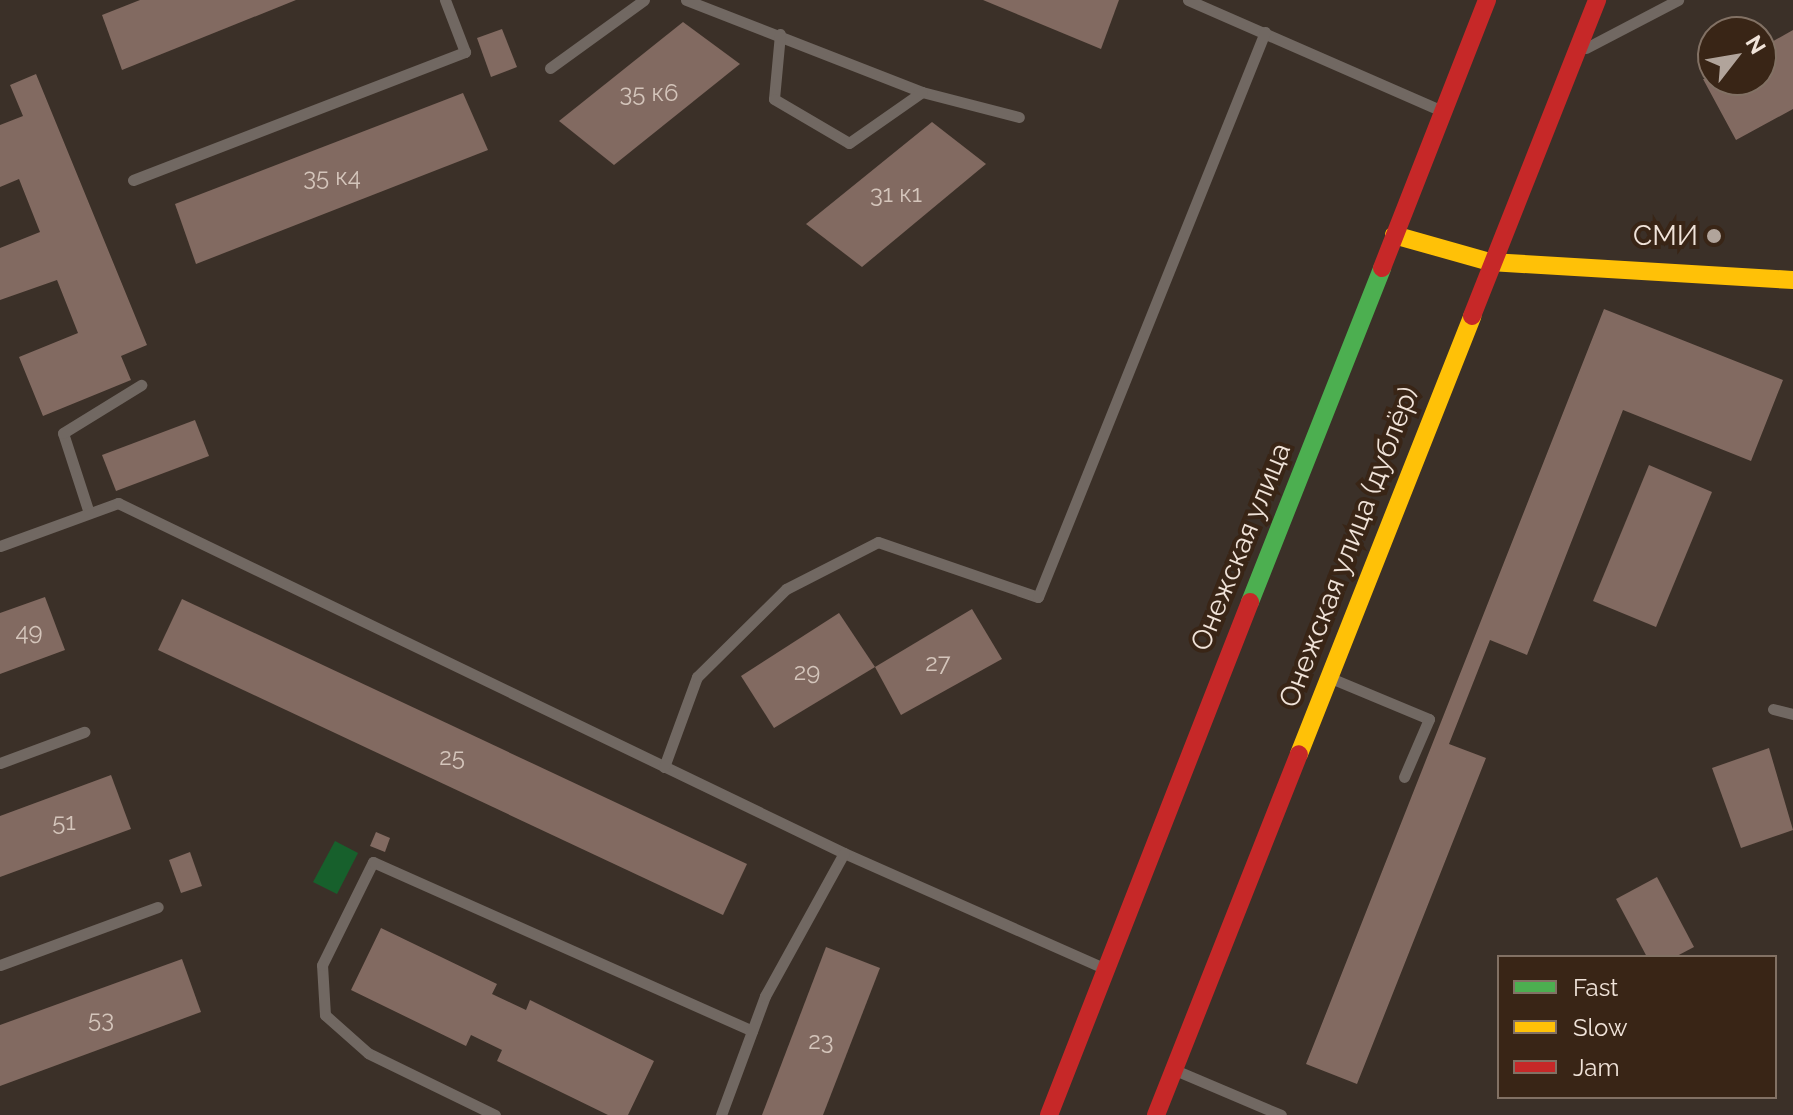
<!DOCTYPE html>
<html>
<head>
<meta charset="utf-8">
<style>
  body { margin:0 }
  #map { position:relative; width:1793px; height:1115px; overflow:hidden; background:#3b3028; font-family:Raleway,sans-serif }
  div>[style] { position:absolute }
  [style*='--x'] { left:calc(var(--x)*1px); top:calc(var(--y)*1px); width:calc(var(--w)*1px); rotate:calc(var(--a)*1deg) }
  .green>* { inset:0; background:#17602c }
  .building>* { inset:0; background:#826a61 }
  .lane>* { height:11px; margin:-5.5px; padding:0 5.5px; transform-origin:5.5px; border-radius:5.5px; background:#716862 }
  .fast>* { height:18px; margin:-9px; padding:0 9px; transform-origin:9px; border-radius:9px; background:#4caf50 }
  .slow>* { height:18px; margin:-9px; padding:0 9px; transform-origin:9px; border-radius:9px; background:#ffc107 }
  .jam>* { height:18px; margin:-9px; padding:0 9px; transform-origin:9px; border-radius:9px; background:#c62828 }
  .dots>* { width:22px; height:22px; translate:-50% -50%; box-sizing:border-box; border:4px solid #392516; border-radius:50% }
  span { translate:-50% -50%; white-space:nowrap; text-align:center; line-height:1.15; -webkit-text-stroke:8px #392516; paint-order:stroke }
  .number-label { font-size:24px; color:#d4c5bb }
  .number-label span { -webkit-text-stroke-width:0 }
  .poi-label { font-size:28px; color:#f0e3d9 }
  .right { translate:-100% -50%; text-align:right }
  .street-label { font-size:28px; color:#f0e3d9 }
  .legend { position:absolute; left:1497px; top:955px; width:280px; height:144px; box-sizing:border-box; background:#392516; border:2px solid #827164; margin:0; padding:10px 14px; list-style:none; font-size:24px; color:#f0e3d9 }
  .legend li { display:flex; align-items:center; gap:16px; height:40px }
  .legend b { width:40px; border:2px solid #827164 }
  .north { position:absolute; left:1697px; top:16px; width:80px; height:80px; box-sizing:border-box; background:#392516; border:2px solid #827164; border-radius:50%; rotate:59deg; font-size:22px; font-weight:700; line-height:32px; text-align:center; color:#f0e3d9 }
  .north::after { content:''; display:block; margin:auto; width:28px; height:36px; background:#b1a49b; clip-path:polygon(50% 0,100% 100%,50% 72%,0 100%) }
</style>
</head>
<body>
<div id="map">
  <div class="green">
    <i style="clip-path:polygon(335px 841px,358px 853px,337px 894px,313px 882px)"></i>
  </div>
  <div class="building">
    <i style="clip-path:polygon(140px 0,296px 0,122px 70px,102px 15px)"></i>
    <i style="clip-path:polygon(983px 0,1119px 0,1101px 49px)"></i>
    <i style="clip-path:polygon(683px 22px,740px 64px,614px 165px,559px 121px)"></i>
    <i style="clip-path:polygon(502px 29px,517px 67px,491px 77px,477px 38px)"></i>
    <i style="clip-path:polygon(1793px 30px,1793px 109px,1736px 140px,1703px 79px,1761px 80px,1761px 48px)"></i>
    <i style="clip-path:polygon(36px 74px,147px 345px,121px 356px,131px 380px,43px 416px,19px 357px,78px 333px,57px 280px,0 300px,0 248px,40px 232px,19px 179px,0 187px,0 125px,23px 116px,10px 85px)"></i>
    <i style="clip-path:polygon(463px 93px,488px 150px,196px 264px,175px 204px)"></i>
    <i style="clip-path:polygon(932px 122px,986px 164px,862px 267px,806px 224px)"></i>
    <i style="clip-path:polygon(1604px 309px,1783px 380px,1751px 461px,1623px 410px,1527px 655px,1490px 640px,1449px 744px,1486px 758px,1357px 1084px,1306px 1064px)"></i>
    <i style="clip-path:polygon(195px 420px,209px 456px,116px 491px,102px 455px)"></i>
    <i style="clip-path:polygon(1649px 465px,1712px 492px,1656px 627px,1593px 601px)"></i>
    <i style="clip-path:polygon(45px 597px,65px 650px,0 674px,0 613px)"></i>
    <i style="clip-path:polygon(182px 599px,747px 864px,723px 915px,158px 650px)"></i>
    <i style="clip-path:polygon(972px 609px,1002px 659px,901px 715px,875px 667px)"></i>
    <i style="clip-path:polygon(839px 613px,875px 667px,774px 728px,741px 676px)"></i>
    <i style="clip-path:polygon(1769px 748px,1793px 830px,1741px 848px,1712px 768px)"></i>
    <i style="clip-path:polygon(111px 775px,131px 829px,0 877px,0 816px)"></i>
    <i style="clip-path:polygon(376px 832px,390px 838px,385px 852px,370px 846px)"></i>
    <i style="clip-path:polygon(190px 852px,202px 886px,181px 893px,169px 860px)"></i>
    <i style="clip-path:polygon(1657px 877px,1694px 947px,1675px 957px,1647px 957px,1616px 899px)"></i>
    <i style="clip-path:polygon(381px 928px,497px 984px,492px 994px,526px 1010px,530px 1000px,654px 1061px,628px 1115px,608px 1115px,497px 1061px,502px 1050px,471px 1035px,466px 1046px,351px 990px)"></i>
    <i style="clip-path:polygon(826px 947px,880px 968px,823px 1115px,762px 1115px)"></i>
    <i style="clip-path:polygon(182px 959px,201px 1012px,0 1086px,0 1025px)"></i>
  </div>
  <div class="lane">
    <i style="--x:686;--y:0;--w:253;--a:21.3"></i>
    <i style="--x:922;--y:92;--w:100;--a:14.5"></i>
    <i style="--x:1188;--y:0;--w:277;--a:23.6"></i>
    <i style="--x:780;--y:34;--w:65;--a:95.3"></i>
    <i style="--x:774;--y:99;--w:87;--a:30.4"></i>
    <i style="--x:849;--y:143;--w:89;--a:-34.9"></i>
    <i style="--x:1586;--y:48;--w:104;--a:-27.6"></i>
    <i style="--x:550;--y:68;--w:116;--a:-35.9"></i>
    <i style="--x:133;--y:180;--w:356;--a:-21.1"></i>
    <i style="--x:465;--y:52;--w:56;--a:-111"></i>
    <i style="--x:89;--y:513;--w:84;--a:-108"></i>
    <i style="--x:63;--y:433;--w:92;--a:-31.6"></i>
    <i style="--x:0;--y:546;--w:126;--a:-20"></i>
    <i style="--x:118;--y:503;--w:806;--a:25.74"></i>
    <i style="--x:844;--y:853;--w:284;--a:23.9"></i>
    <i style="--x:1333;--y:679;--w:104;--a:22.6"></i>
    <i style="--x:1429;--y:719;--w:63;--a:113.3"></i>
    <i style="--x:1773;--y:709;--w:21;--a:14"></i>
    <i style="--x:0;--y:763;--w:90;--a:-20.3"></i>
    <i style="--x:664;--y:767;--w:96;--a:-69.9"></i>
    <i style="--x:697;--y:677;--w:125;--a:-44.7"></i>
    <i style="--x:786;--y:589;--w:103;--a:-27.1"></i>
    <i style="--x:878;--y:542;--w:169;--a:19"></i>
    <i style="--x:1038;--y:597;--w:609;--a:-68.11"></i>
    <i style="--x:0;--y:965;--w:168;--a:-20.2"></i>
    <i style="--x:1175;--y:1070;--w:115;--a:23"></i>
    <i style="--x:495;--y:1115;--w:141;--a:-154"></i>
    <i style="--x:368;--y:1053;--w:57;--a:-138.5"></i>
    <i style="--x:325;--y:1015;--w:50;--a:-93.4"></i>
    <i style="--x:322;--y:965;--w:115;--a:-63.7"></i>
    <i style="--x:373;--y:862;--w:415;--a:24"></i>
    <i style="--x:721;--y:1115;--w:127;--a:-69.7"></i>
    <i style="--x:765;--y:996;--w:163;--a:-61.1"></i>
  </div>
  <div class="fast">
    <i style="--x:1250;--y:602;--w:359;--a:-68.4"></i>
  </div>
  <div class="slow">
    <i style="--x:1394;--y:235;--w:100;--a:15.7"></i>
    <i style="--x:1490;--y:262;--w:304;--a:3.4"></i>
    <i style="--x:1299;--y:754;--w:471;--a:-68.4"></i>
  </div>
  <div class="jam">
    <i style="--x:1382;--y:268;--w:288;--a:-68.6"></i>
    <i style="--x:1472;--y:316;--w:340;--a:-68.4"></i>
    <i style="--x:1049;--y:1115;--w:551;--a:-68.6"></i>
    <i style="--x:1156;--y:1115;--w:388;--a:-68.4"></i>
  </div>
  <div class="dots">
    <i style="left:1714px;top:236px;background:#b1a49b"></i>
  </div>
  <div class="number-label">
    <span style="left:649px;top:93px">35 к6</span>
    <span style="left:332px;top:177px">35 к4</span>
    <span style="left:896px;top:194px">31 к1</span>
    <span style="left:29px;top:632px">49</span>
    <span style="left:938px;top:663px">27</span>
    <span style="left:807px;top:672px">29</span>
    <span style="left:452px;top:757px">25</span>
    <span style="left:64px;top:822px">51</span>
    <span style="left:101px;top:1019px">53</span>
    <span style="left:821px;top:1041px">23</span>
  </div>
  <div class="poi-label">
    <span class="right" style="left:1698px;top:236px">СМИ</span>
  </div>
  <div class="street-label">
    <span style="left:1241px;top:547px;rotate:-68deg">Онежская улица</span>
    <span style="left:1349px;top:547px;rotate:-69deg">Онежская улица (дублёр)</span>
  </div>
  <ul class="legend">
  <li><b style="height:10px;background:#4caf50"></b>Fast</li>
  <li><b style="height:10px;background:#ffc107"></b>Slow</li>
  <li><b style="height:10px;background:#c62828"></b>Jam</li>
  </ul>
  <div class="north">N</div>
</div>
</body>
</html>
